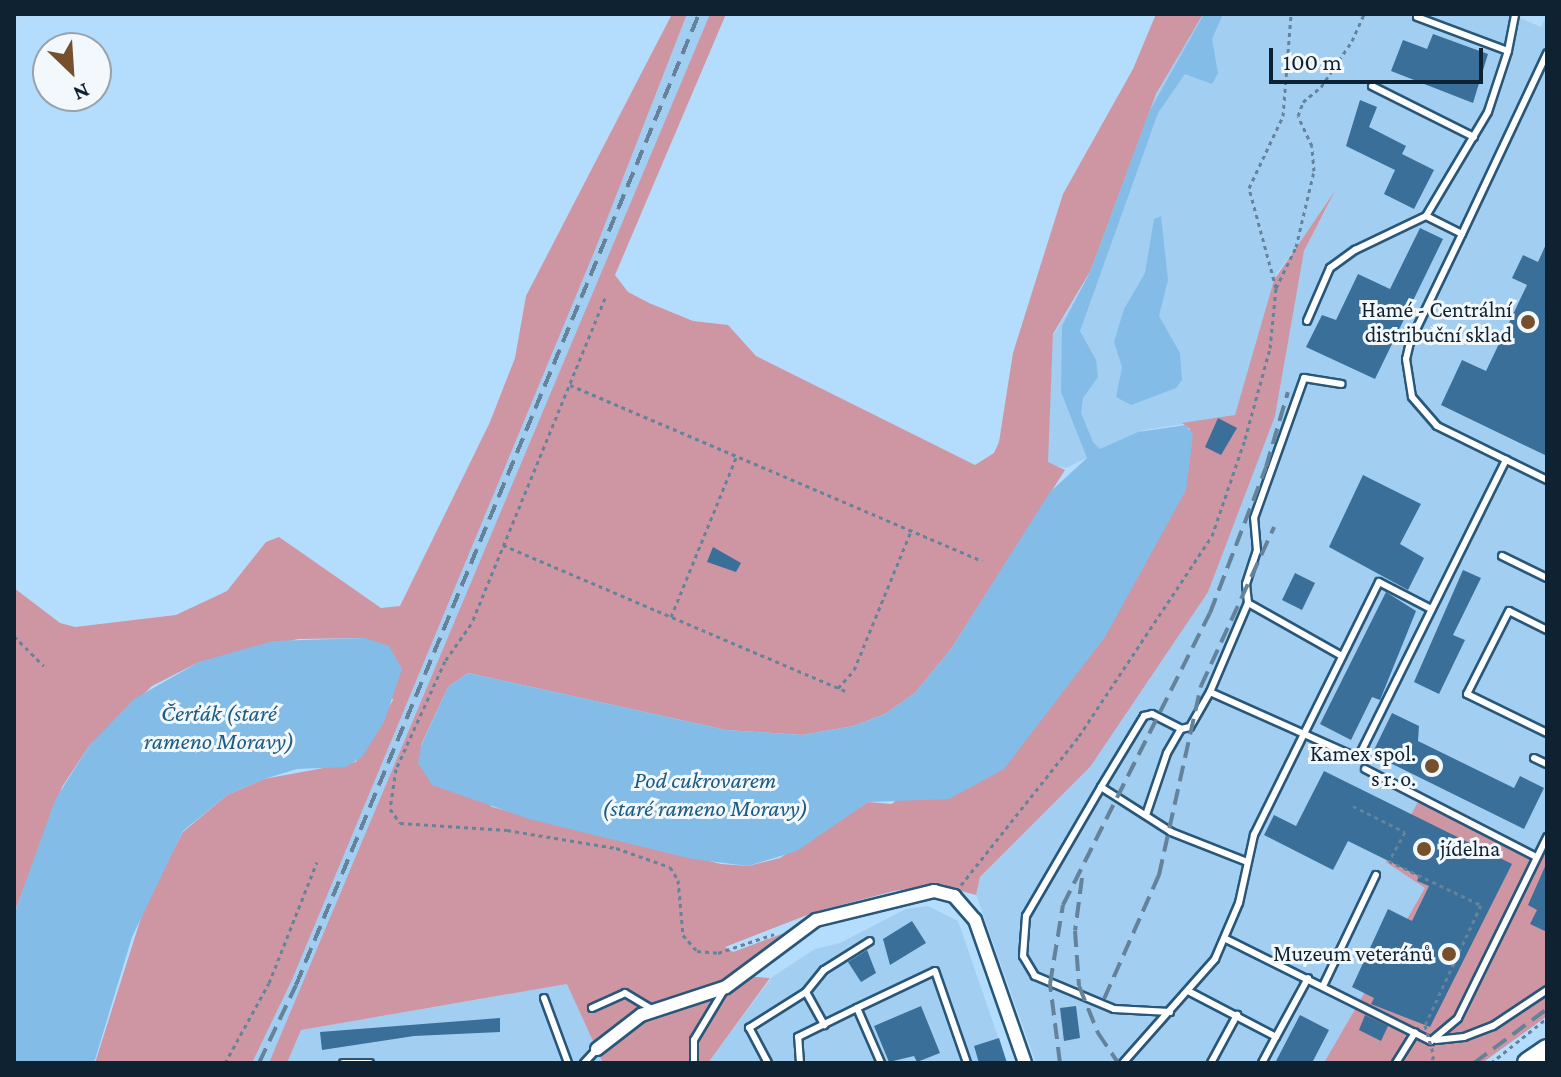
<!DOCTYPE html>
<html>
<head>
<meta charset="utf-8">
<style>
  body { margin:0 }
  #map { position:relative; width:1561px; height:1077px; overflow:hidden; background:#b4dcfc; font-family:"Crimson Pro",serif }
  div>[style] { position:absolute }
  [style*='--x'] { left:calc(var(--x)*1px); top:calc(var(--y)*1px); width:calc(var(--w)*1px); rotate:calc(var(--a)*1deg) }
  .built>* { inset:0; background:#a2cef2 }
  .green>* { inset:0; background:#ce95a3 }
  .water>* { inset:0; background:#84bce8 }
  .building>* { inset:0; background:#396f98 }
  .path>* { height:3px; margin-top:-1.5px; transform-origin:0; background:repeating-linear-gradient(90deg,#65839b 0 4px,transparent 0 8px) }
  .roads { filter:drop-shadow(2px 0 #285779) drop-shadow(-2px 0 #285779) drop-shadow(0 2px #285779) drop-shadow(0 -2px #285779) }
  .lane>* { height:6px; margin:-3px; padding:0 3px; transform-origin:3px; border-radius:3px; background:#fff }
  .street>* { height:12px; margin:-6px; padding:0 6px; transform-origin:6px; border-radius:6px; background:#fff }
  .primary>* { height:20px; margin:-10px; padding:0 10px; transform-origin:10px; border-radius:10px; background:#fff }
  .rail>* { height:4px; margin-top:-2px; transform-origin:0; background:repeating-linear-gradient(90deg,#64829a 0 16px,transparent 0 24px) }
  .path-bridge>* { height:3px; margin-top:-1.5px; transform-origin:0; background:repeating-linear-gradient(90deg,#65839b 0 4px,transparent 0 8px) }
  .dots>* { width:22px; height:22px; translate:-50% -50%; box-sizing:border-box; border:4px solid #f3f8fc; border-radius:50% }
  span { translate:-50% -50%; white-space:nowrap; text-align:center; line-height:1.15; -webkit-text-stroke:6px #f3f8fc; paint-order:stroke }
  .poi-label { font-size:22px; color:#0f2231 }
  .right { translate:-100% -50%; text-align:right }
  .left { translate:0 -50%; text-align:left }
  .water-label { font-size:24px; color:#1c5b85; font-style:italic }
  .frame { position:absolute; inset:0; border:16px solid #0f2231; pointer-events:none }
  .north { position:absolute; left:32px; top:32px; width:80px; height:80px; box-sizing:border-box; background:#f3f8fc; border:2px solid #98a2ab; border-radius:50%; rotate:155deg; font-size:22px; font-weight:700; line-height:32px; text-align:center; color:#0f2231 }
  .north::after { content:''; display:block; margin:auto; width:28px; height:36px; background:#76502c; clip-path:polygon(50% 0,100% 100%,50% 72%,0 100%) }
  .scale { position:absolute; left:1269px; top:48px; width:214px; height:36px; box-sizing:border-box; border:4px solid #0f2231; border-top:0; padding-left:10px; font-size:24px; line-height:28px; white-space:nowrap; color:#0f2231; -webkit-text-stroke:6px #f3f8fc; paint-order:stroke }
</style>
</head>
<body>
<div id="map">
  <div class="built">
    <i style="clip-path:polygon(687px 14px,710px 14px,325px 938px,269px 1063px,252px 1063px,292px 980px,593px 255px)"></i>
    <i style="clip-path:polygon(1201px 14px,1511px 14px,1541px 27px,1547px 14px,1547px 1016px,1482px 1063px,1036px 1063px,976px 895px,980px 877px,1090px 767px,1297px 290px,1304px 251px,1332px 198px,1277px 273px,1235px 416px,1144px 430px,1066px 468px,1047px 464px,1053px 336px,1090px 274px,1155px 97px)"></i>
    <i style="clip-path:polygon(928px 906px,958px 921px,1007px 1063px,708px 1063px,772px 977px,815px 949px,840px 943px,906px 909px)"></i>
    <i style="clip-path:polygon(568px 984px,603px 1063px,287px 1063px,301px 1030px)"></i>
  </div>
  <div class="green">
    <i style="clip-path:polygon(672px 14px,687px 14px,593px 255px,292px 980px,252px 1063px,95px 1063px,147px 899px,183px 832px,227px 795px,264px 779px,356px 762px,393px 700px,365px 638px,298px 639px,199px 662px,152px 686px,89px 746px,62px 787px,14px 914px,14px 588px,60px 623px,75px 627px,176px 615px,227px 591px,266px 542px,279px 537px,381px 608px,400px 606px,490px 422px,515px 358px,526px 296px)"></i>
    <i style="clip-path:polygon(710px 14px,726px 14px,615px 275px,628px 292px,649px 303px,693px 321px,728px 325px,756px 356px,975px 465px,994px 453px,999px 442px,1013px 353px,1063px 194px,1133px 69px,1156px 14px,1203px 14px,1156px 94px,1091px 270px,1053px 334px,1048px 462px,1065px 470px,951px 649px,915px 693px,885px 714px,854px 726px,802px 735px,726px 730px,468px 673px,448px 687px,421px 745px,492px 807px,721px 864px,748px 866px,780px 858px,868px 802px,892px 804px,1154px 544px,1170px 519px,1190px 429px,1182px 423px,1235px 415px,1274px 280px,1335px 191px,1304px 251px,1275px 416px,1208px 592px,1090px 767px,980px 877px,976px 895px,939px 885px,894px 891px,815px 912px,725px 947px,733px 952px,798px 928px,729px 975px,770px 978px,708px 1063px,603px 1063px,567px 984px,301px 1030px,287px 1063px,269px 1063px)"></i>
    <i style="clip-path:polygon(1419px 800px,1540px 862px,1547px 851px,1547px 1016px,1482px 1063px,1324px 1063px,1425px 888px,1386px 862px)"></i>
  </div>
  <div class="water">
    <i style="clip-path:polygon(1204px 14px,1223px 14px,1212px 39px,1218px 73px,1212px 84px,1185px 74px,1158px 113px,1080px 331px,1096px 360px,1098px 377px,1083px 398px,1081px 413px,1093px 442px,1100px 449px,1138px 432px,1186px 425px,1193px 435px,1186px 490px,1105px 637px,1004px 769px,949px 799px,868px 802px,797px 851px,748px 866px,692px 859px,529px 819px,432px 785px,418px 763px,421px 746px,448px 687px,468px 673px,726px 730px,802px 735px,854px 726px,885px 714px,915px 693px,951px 649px,1050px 492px,1087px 458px,1061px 392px,1062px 326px,1091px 270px,1149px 112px)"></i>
    <i style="clip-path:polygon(1161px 216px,1168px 280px,1159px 316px,1180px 353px,1182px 380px,1176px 388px,1131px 405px,1116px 397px,1122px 367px,1114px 342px,1124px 309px,1145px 273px,1154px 219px)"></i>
    <i style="clip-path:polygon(365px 638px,389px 646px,402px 669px,384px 722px,362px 757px,346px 767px,297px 769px,264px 779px,227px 795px,183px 831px,132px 937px,94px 1063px,14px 1063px,14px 915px,55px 800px,89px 746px,134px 699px,199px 662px,273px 641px)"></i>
  </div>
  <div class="building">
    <i style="clip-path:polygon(1433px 34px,1488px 54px,1473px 103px,1391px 71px,1403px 40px,1427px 49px)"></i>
    <i style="clip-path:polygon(1360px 100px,1377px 107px,1369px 127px,1406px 146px,1402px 154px,1434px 170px,1414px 209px,1384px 194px,1395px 170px,1346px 146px)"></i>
    <i style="clip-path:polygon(1420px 228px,1443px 239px,1375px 379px,1306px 347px,1322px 315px,1336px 320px,1358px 274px,1390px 289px)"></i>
    <i style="clip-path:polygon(1547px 242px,1547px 456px,1441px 405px,1462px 360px,1486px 371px,1527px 285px,1512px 278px,1523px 255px,1538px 262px)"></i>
    <i style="clip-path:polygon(1218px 418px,1237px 428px,1221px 455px,1205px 447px)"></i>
    <i style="clip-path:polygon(1363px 475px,1421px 504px,1400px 544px,1424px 558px,1408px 590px,1329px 547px)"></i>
    <i style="clip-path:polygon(713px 547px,741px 563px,736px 572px,707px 562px)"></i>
    <i style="clip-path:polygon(1463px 570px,1481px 578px,1453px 635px,1465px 640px,1439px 694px,1414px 682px)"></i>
    <i style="clip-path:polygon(1295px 573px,1315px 583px,1302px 610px,1282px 600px)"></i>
    <i style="clip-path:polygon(1386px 592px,1416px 611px,1380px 700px,1372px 697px,1351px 740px,1320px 724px)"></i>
    <i style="clip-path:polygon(1392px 713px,1419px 726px,1418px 741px,1514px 788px,1520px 776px,1544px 788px,1524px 829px,1372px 754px)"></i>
    <i style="clip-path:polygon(1324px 771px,1512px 864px,1430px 1027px,1371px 1004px,1374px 998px,1352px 987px,1388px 909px,1412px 921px,1429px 886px,1417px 881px,1419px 876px,1348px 841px,1333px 870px,1264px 835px,1274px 815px,1296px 826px)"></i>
    <i style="clip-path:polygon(1547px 862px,1547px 932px,1530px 924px,1537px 910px,1528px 905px)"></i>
    <i style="clip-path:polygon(912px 921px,926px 943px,890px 965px,883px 939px)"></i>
    <i style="clip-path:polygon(867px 950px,876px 973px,861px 982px,848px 962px)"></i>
    <i style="clip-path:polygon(921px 1006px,940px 1053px,917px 1062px,914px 1056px,889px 1062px,874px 1026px)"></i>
    <i style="clip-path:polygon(1076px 1006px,1080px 1038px,1064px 1041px,1060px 1008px)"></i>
    <i style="clip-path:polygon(1300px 1015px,1329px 1030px,1312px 1063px,1275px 1063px)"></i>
    <i style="clip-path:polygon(1365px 1015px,1388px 1026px,1381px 1041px,1359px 1030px)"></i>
    <i style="clip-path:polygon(500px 1018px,500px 1032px,414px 1036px,322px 1050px,320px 1032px)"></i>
    <i style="clip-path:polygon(999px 1038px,1007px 1063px,979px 1063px,974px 1046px)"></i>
  </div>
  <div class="path">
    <i style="--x:1276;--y:288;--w:104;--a:-105.1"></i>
    <i style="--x:1249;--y:188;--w:80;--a:-64.7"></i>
    <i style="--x:1283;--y:116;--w:102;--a:-85.5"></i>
    <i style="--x:605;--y:298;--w:352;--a:112.3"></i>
    <i style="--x:471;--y:624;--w:45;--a:125.1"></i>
    <i style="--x:445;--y:661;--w:119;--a:114.4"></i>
    <i style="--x:396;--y:769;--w:40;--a:98.5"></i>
    <i style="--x:390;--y:809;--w:17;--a:54"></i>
    <i style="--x:400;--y:823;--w:107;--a:3.7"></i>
    <i style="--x:507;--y:830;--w:110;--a:9.4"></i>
    <i style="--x:616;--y:848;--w:57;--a:19.4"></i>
    <i style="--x:670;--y:867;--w:15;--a:58"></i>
    <i style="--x:678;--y:880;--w:55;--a:84.8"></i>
    <i style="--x:683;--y:935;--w:21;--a:49"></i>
    <i style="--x:697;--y:951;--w:21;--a:5"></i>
    <i style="--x:718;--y:953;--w:59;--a:-18.7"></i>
    <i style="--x:570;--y:385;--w:448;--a:23.1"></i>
    <i style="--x:503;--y:545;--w:372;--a:23.1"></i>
    <i style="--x:671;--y:617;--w:172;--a:-67.8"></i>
    <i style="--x:14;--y:636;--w:42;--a:45"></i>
    <i style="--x:838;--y:688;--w:24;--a:-48"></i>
    <i style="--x:854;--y:670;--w:150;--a:-67.7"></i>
    <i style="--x:961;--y:885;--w:190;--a:-51.6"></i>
    <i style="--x:1079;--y:736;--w:240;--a:-56.4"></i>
    <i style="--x:1212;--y:536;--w:102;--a:-71.2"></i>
    <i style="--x:1245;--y:439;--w:94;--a:-74.6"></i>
    <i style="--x:1270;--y:348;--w:60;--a:-84.3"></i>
    <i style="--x:1276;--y:288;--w:46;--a:-64"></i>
    <i style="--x:1296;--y:247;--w:78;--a:-76.7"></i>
    <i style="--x:1314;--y:171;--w:25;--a:-95"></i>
    <i style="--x:1312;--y:146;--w:33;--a:-115"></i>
    <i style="--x:1298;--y:116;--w:15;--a:-70"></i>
    <i style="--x:1303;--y:102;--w:23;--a:-40"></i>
    <i style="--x:1321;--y:87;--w:55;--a:-56"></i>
    <i style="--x:1352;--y:41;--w:30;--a:-66"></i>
    <i style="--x:225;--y:1063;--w:91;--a:-61.2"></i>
    <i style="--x:269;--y:983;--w:130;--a:-68.4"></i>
    <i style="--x:1491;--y:1063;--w:72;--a:-38.8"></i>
  </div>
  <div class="roads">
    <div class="lane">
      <i style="--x:1417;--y:17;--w:97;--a:20.5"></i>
      <i style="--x:1508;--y:51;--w:64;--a:108.2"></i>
      <i style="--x:1488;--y:112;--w:121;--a:120.8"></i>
      <i style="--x:1426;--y:216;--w:40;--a:26.6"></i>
      <i style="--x:1462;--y:234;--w:200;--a:-64.8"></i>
      <i style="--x:1508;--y:51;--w:38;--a:-79"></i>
      <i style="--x:1372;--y:86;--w:114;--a:26.6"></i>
      <i style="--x:1462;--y:234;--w:120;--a:115.7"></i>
      <i style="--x:1410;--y:342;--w:17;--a:103"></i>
      <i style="--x:1406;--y:359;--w:38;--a:81"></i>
      <i style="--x:1412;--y:397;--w:38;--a:49"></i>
      <i style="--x:1437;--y:426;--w:123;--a:26.1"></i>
      <i style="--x:1307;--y:321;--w:58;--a:-66.5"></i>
      <i style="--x:1330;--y:268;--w:31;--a:-36"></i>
      <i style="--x:1355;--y:250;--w:79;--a:-25.6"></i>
      <i style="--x:1502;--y:556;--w:50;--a:26.1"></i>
      <i style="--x:1248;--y:603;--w:19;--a:-96"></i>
      <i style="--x:1246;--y:584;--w:35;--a:-72"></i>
      <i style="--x:1257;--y:551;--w:33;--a:-95"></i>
      <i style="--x:1254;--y:518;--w:149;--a:-70.3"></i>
      <i style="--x:1304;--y:378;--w:38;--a:9"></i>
      <i style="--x:1547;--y:630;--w:42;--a:-153.4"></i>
      <i style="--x:1509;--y:611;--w:93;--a:116.8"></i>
      <i style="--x:1467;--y:694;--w:89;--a:26"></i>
      <i style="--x:1210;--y:692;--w:97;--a:-66.9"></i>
      <i style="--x:1248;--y:603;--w:108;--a:29.4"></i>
      <i style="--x:1534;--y:758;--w:14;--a:25"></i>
      <i style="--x:1365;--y:769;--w:192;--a:27.2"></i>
      <i style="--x:1101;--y:787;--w:83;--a:-58.8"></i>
      <i style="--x:1144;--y:716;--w:8;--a:-14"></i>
      <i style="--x:1152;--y:714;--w:33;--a:27"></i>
      <i style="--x:1181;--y:729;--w:9;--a:-13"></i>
      <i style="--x:1190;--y:727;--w:40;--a:-60.3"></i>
      <i style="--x:1210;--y:692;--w:162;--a:24"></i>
      <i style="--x:1358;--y:758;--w:333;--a:-63.6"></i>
      <i style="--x:1146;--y:815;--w:65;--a:-71.3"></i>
      <i style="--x:1167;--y:753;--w:28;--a:-60"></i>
      <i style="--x:1226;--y:939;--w:229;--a:26.5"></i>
      <i style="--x:1431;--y:1041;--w:35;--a:-40"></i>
      <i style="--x:1458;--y:1018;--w:202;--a:-63.8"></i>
      <i style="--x:1323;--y:986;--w:123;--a:-64.5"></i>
      <i style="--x:806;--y:992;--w:28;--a:-51"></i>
      <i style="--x:824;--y:970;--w:54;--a:-32.2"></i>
      <i style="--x:1190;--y:992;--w:97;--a:27.6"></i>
      <i style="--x:1276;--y:1037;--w:67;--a:-61.5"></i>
      <i style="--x:544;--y:998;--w:69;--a:69.7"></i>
      <i style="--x:592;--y:1008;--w:36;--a:-24"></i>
      <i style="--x:625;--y:993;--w:33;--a:31"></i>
      <i style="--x:1170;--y:1012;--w:56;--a:-176.9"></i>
      <i style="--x:1114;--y:1009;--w:86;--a:-157.3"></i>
      <i style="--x:1035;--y:976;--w:23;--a:-121"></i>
      <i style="--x:1023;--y:956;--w:40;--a:-85.7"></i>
      <i style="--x:1026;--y:916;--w:149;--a:-59.8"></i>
      <i style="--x:1101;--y:787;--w:83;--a:32.7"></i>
      <i style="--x:1171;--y:832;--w:82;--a:21.5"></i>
      <i style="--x:1436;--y:1040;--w:28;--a:-6"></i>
      <i style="--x:1464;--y:1037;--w:31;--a:-21"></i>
      <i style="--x:1493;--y:1026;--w:65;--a:-33.7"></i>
      <i style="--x:343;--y:1063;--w:27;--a:0"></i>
      <i style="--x:584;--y:1063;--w:19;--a:-47"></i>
      <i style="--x:694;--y:1063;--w:23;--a:-90"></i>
      <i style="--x:694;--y:1040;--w:58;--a:-59"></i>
      <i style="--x:768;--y:1063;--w:40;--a:-118"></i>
      <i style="--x:749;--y:1028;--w:67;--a:-32.3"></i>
      <i style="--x:806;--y:992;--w:38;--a:61"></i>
      <i style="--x:800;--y:1063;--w:26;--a:-94"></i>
      <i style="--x:798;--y:1037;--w:66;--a:-26.2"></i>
      <i style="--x:881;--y:1063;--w:60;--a:-113.6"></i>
      <i style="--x:857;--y:1008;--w:86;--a:-25.4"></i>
      <i style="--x:935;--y:971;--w:97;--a:70.8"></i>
      <i style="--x:1123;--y:1063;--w:139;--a:-48.5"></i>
      <i style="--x:1215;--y:959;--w:61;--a:-66.8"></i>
      <i style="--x:1239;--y:903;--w:70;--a:-77.6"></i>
      <i style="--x:1254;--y:835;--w:282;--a:-63.7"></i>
      <i style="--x:1379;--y:582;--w:59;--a:27.4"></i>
      <i style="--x:1211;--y:1063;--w:55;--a:-61.6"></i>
      <i style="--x:1262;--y:1063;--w:30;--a:-62"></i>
      <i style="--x:1396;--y:1063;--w:36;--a:-58"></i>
    </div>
    <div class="street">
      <i style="--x:597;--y:1049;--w:56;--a:-37.7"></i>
      <i style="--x:641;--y:1015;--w:89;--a:-18.2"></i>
      <i style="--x:726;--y:987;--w:112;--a:-36.7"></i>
      <i style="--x:816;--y:920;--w:122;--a:-13.8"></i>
      <i style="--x:934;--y:891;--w:21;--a:14"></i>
      <i style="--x:954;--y:896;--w:32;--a:49"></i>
      <i style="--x:975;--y:920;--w:151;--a:70.7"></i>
    </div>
    <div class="primary">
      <i style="--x:1528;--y:1063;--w:23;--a:-34"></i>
    </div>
  </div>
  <div class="rail">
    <i style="--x:1082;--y:878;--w:53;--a:97.5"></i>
    <i style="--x:1075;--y:931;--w:55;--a:85.8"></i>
    <i style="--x:1079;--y:986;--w:51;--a:68"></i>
    <i style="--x:1098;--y:1033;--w:36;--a:56"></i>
    <i style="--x:1104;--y:999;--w:136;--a:-66.1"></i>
    <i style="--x:1159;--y:875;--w:194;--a:-77.5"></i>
    <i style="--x:1201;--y:686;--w:175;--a:-65.3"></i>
    <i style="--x:259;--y:1063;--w:86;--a:-64.6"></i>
    <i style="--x:296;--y:985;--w:1051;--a:-67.46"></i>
    <i style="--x:1060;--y:1063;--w:80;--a:-97.2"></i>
    <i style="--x:1050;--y:984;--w:80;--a:-80.7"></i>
    <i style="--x:1063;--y:905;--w:327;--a:-63.3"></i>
    <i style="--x:1210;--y:613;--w:156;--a:-69"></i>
    <i style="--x:1266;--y:467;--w:78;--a:-73.7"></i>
    <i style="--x:1474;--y:1063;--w:91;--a:-36.5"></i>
  </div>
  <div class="path-bridge">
    <i style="--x:1353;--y:806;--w:58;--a:26.6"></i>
    <i style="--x:1405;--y:832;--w:33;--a:119"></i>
    <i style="--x:1389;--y:861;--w:102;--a:25.6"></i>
    <i style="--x:1481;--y:905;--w:132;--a:115"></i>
    <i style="--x:1425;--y:1025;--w:32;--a:74"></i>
    <i style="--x:1434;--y:1056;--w:8;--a:120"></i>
  </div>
  <div class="dots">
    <i style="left:1528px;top:322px;background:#76502c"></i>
    <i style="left:1432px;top:766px;background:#76502c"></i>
    <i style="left:1424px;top:849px;background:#76502c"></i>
    <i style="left:1449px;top:954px;background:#76502c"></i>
  </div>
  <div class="poi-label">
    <span class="right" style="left:1512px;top:322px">Hamé - Centrální<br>distribuční sklad</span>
    <span class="right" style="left:1416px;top:766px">Kamex spol.<br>s r. o.</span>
    <span class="left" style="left:1440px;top:849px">jídelna</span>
    <span class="right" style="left:1433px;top:954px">Muzeum veteránů</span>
  </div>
  <div class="water-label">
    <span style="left:219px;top:727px">Čerťák (staré<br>rameno Moravy)</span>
    <span style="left:705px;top:794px">Pod cukrovarem<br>(staré rameno Moravy)</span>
  </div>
  <div class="frame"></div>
  <div class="north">N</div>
  <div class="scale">100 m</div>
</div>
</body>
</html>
